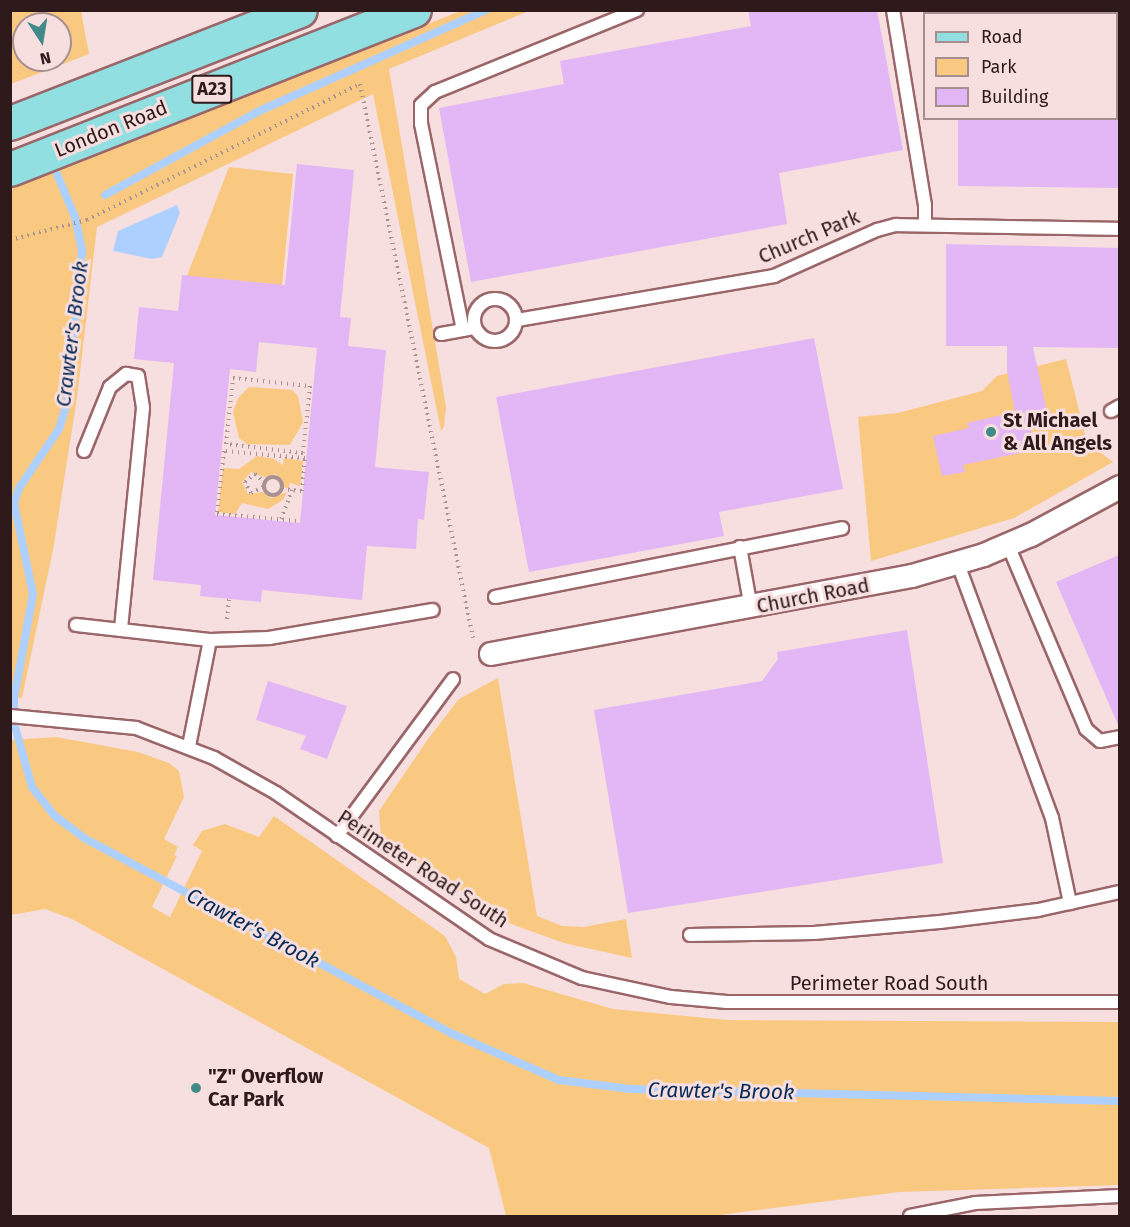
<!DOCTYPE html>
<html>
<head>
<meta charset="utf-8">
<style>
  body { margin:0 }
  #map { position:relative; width:1130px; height:1227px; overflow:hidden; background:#f7dedf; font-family:"Fira Sans",sans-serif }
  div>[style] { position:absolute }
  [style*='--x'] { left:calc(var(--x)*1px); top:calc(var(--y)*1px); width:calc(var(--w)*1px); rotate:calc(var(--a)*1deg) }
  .green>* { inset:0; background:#fac981 }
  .water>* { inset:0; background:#aed0fe }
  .stream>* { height:8px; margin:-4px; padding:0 4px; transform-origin:4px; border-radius:4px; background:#aed0fe }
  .building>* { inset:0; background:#e3b6f5 }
  .path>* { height:4px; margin-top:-2px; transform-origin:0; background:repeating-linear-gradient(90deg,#aa9293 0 1.5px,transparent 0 6px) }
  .path>.ring { margin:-2px; padding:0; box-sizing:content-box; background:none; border:4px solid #aa9293; border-radius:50% }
  .roads { filter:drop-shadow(2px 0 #9a6669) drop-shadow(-2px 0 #9a6669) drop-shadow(0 2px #9a6669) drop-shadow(0 -2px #9a6669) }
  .service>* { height:12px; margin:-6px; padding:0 6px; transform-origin:6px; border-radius:6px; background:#fff }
  .service>.ring { margin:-6px; padding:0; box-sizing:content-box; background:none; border:12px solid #fff; border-radius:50% }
  .minor>* { height:22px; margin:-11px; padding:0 11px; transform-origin:11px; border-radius:11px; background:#fff }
  .primary>* { height:33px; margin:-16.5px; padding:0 16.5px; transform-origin:16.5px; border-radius:16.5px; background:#91dfe0 }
  .dots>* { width:16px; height:16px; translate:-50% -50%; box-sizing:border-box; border:3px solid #f7dedf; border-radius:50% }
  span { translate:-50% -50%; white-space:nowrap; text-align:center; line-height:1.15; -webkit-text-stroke:6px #f7dedf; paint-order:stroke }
  .shield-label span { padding:2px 4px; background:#f7dedf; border:2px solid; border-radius:4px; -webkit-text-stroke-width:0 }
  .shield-label { font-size:18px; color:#2e191b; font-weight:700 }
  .street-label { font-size:20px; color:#2e191b }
  .poi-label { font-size:20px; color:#2e191b; font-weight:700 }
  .left { translate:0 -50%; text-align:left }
  .water-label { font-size:21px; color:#062c5a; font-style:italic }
  .frame { position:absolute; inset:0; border:12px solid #2e191b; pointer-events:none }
  .legend { position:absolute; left:923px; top:12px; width:195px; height:108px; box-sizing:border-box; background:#f7dedf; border:2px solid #a78f91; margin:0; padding:8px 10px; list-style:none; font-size:18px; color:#2e191b }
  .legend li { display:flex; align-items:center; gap:12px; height:30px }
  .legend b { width:30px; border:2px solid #a78f91 }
  .north { position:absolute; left:12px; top:12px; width:60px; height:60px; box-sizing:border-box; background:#f7dedf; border:2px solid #a78f91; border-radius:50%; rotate:168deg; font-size:16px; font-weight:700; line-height:24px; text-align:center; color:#2e191b }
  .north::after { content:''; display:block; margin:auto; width:21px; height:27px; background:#428a8a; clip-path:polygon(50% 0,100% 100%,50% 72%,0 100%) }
</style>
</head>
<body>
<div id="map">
  <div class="green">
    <i style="clip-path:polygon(evenodd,11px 10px,81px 11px,89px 54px,11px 84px,11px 10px,24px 24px,60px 24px,60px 60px,24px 60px,24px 24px)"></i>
    <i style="clip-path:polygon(463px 10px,529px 11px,389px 69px,446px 407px,444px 427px,441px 431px,373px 94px,97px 227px,77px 398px,53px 550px,22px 698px,11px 697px,11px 189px)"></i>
    <i style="clip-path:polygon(229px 167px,293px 174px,282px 285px,187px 276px)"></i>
    <i style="clip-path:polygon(1066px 359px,1087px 442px,1113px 462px,1014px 518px,871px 561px,858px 417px,898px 413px,982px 391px,997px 376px)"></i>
    <i style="clip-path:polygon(249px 387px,292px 390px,298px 396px,303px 422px,290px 445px,247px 444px,239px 438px,233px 412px,238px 398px)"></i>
    <i style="clip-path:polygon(257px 456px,274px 459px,283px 465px,284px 458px,303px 461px,300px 486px,290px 483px,289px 488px,285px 488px,276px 474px,264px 477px,251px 472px,242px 482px,248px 494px,263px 492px,271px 498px,287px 492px,283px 500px,268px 509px,242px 503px,235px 514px,218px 512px,223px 468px,239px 469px)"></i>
    <i style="clip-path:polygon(498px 678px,537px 916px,562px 926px,584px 927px,626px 919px,632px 958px,564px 943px,511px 924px,381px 838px,379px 811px,428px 739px,459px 699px)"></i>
    <i style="clip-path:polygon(56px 737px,138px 752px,169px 763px,179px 771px,184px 797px,164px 839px,178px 847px,174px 855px,177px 856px,152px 907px,170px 917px,202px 851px,193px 845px,202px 831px,225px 824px,259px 837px,274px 816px,445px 936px,456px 957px,459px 979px,485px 994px,504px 984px,523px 983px,613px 1009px,727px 1020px,1119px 1022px,1119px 1185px,899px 1192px,712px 1216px,506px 1216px,489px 1148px,72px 919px,45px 909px,11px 915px,11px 740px)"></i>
  </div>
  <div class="water">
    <i style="clip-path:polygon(177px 205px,180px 213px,162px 257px,152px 259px,113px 251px,118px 231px)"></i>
  </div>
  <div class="stream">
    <i style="--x:57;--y:174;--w:47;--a:67.3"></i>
    <i style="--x:75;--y:217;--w:35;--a:78"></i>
    <i style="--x:82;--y:251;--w:156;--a:95.9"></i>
    <i style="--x:66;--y:406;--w:24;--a:107"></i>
    <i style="--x:59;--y:429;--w:71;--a:124.1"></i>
    <i style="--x:19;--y:488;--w:16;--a:108"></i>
    <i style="--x:14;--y:503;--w:93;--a:78.2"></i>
    <i style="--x:33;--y:594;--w:107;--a:100.3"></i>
    <i style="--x:14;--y:699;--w:24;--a:90"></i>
    <i style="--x:14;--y:723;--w:66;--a:74.3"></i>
    <i style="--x:32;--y:787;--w:37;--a:52"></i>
    <i style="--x:55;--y:816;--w:36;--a:37"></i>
    <i style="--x:84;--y:838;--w:418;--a:28"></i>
    <i style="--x:453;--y:1034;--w:116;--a:23.5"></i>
    <i style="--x:559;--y:1080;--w:72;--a:7.2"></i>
    <i style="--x:630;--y:1089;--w:490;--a:1.4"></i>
    <i style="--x:105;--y:195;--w:173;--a:-28.6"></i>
    <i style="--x:257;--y:112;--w:251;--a:-24"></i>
  </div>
  <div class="building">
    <i style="clip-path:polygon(748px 10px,877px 10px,903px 150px,779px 173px,787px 224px,471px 282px,439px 108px,564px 84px,560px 61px,751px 26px)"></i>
    <i style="clip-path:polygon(958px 118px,1119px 118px,1119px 188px,958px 186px)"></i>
    <i style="clip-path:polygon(evenodd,297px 164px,354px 170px,340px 317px,351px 318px,348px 346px,386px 350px,375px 467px,429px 472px,424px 520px,418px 519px,416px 549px,367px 546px,362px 600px,262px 590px,261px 602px,200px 596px,201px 585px,153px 580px,174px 363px,134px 359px,139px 307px,178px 311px,182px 275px,285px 285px,297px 164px,259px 342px,317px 348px,300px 523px,215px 515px,230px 369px,256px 372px,259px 342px)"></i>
    <i style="clip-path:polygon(946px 244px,1119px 248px,1119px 348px,1033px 347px,1047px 412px,1028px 416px,1035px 450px,963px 465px,965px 472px,942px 476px,933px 436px,969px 428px,967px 423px,1015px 412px,1007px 371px,1007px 346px,946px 346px)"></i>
    <i style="clip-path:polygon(814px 338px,843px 489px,719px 512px,724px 536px,529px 572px,496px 397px)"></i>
    <i style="clip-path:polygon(1119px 555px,1119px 727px,1056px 582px)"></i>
    <i style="clip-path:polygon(907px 630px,943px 863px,628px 913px,594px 710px,762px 681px,778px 659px,777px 652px)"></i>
    <i style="clip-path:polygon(268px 681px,347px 706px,327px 759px,300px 749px,306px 736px,256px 720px)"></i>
  </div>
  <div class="path">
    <i style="--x:10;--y:240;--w:80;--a:-14.6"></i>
    <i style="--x:87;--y:220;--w:305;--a:-26.5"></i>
    <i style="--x:360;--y:84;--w:565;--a:78.47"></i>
    <i style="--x:233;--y:378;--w:77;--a:5.9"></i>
    <i style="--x:310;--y:386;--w:67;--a:96"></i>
    <i style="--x:303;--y:453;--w:78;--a:-173.3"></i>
    <i style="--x:226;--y:444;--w:66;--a:-83.9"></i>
    <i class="ring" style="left:264px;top:477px;width:14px;height:14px"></i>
    <i style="--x:263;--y:487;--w:13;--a:153"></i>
    <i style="--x:251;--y:493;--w:13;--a:-119"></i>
    <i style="--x:245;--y:482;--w:13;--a:-39"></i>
    <i style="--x:255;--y:474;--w:12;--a:42"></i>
    <i style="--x:282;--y:489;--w:20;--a:6"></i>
    <i style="--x:302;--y:491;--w:33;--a:-85"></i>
    <i style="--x:305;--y:458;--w:81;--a:-175.1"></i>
    <i style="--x:224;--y:451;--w:63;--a:96.3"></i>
    <i style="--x:217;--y:514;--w:83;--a:4.8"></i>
    <i style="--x:281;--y:519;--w:31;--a:-69"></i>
    <i style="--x:227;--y:619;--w:20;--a:-84"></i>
  </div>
  <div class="roads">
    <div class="service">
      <i style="--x:893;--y:10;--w:198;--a:80.7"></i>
      <i style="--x:925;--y:205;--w:20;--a:90"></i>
      <i class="ring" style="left:474px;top:299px;width:30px;height:30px"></i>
      <i style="--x:517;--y:320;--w:261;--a:-9.7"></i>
      <i style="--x:774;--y:276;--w:113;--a:-24.1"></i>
      <i style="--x:877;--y:230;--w:20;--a:-15"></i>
      <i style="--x:896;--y:225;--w:224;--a:1"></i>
      <i style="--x:463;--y:330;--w:210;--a:-101.5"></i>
      <i style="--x:421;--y:124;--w:19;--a:-90"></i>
      <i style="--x:421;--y:105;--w:19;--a:-43"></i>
      <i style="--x:435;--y:92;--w:218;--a:-22.1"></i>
      <i style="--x:441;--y:334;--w:29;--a:-10"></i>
      <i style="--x:1111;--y:411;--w:10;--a:-29"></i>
      <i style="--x:84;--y:451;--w:69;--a:-67.9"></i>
      <i style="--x:110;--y:387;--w:21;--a:-39"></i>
      <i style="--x:126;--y:374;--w:12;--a:9"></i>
      <i style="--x:138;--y:376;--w:32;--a:81"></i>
      <i style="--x:143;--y:408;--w:223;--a:95.7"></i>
      <i style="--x:1008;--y:545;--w:200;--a:67"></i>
      <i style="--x:1086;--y:729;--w:18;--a:41"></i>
      <i style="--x:1100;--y:741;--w:20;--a:-11"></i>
      <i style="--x:740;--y:547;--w:62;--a:79.8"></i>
      <i style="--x:958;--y:564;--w:271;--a:69.7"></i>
      <i style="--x:1052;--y:818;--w:87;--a:78"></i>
      <i style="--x:495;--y:597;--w:354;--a:-11.2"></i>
      <i style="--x:76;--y:625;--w:135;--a:6.4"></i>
      <i style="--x:10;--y:716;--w:127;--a:5.4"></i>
      <i style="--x:136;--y:728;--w:84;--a:21"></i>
      <i style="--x:214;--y:758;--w:71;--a:29.4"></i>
      <i style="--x:276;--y:793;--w:258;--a:34.4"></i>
      <i style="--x:489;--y:939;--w:101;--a:22.8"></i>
      <i style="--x:582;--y:978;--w:91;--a:12.1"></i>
      <i style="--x:671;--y:997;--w:56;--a:5.1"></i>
      <i style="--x:727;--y:1002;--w:393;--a:0"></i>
      <i style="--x:189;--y:746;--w:108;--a:-78.8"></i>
      <i style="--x:210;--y:640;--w:59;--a:-1.9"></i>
      <i style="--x:269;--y:638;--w:166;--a:-9.7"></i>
      <i style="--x:337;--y:836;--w:195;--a:-53.5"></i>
      <i style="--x:690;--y:935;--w:124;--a:-0.9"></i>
      <i style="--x:814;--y:933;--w:126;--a:-5"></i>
      <i style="--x:940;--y:922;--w:99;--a:-7"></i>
      <i style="--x:1038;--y:910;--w:84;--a:-12.4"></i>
      <i style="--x:910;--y:1216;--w:66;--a:-11.3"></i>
      <i style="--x:975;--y:1203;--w:145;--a:-2.8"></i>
    </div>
    <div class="minor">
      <i style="--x:491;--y:654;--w:428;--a:-10.5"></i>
      <i style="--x:912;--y:576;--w:75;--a:-16.3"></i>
      <i style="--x:984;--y:555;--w:51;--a:-23.1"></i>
      <i style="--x:1031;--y:535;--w:101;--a:-28.3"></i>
    </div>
    <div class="primary">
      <i style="--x:10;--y:123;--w:311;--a:-21.3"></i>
      <i style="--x:10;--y:169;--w:434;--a:-21.5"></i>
    </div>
  </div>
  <div class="dots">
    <i style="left:991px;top:432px;background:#428a8a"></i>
    <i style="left:196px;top:1088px;background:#428a8a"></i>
  </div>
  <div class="shield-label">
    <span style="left:212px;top:89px">A23</span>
  </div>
  <div class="street-label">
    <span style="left:111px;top:129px;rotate:-22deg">London Road</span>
    <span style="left:809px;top:237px;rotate:-23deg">Church Park</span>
    <span style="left:813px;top:596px;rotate:-11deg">Church Road</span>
    <span style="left:423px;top:869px;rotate:33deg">Perimeter Road South</span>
    <span style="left:889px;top:983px">Perimeter Road South</span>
  </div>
  <div class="poi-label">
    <span class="left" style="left:1003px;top:432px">St Michael<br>&amp; All Angels</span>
    <span class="left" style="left:208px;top:1088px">"Z" Overflow<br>Car Park</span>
  </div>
  <div class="water-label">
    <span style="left:72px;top:334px;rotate:-83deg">Crawter's Brook</span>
    <span style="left:253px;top:928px;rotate:28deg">Crawter's Brook</span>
    <span style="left:721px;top:1091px;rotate:1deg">Crawter's Brook</span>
  </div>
  <div class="frame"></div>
  <ul class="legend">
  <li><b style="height:8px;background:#91dfe0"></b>Road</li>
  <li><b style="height:16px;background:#fac981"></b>Park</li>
  <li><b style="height:16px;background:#e3b6f5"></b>Building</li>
  </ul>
  <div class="north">N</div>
</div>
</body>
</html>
